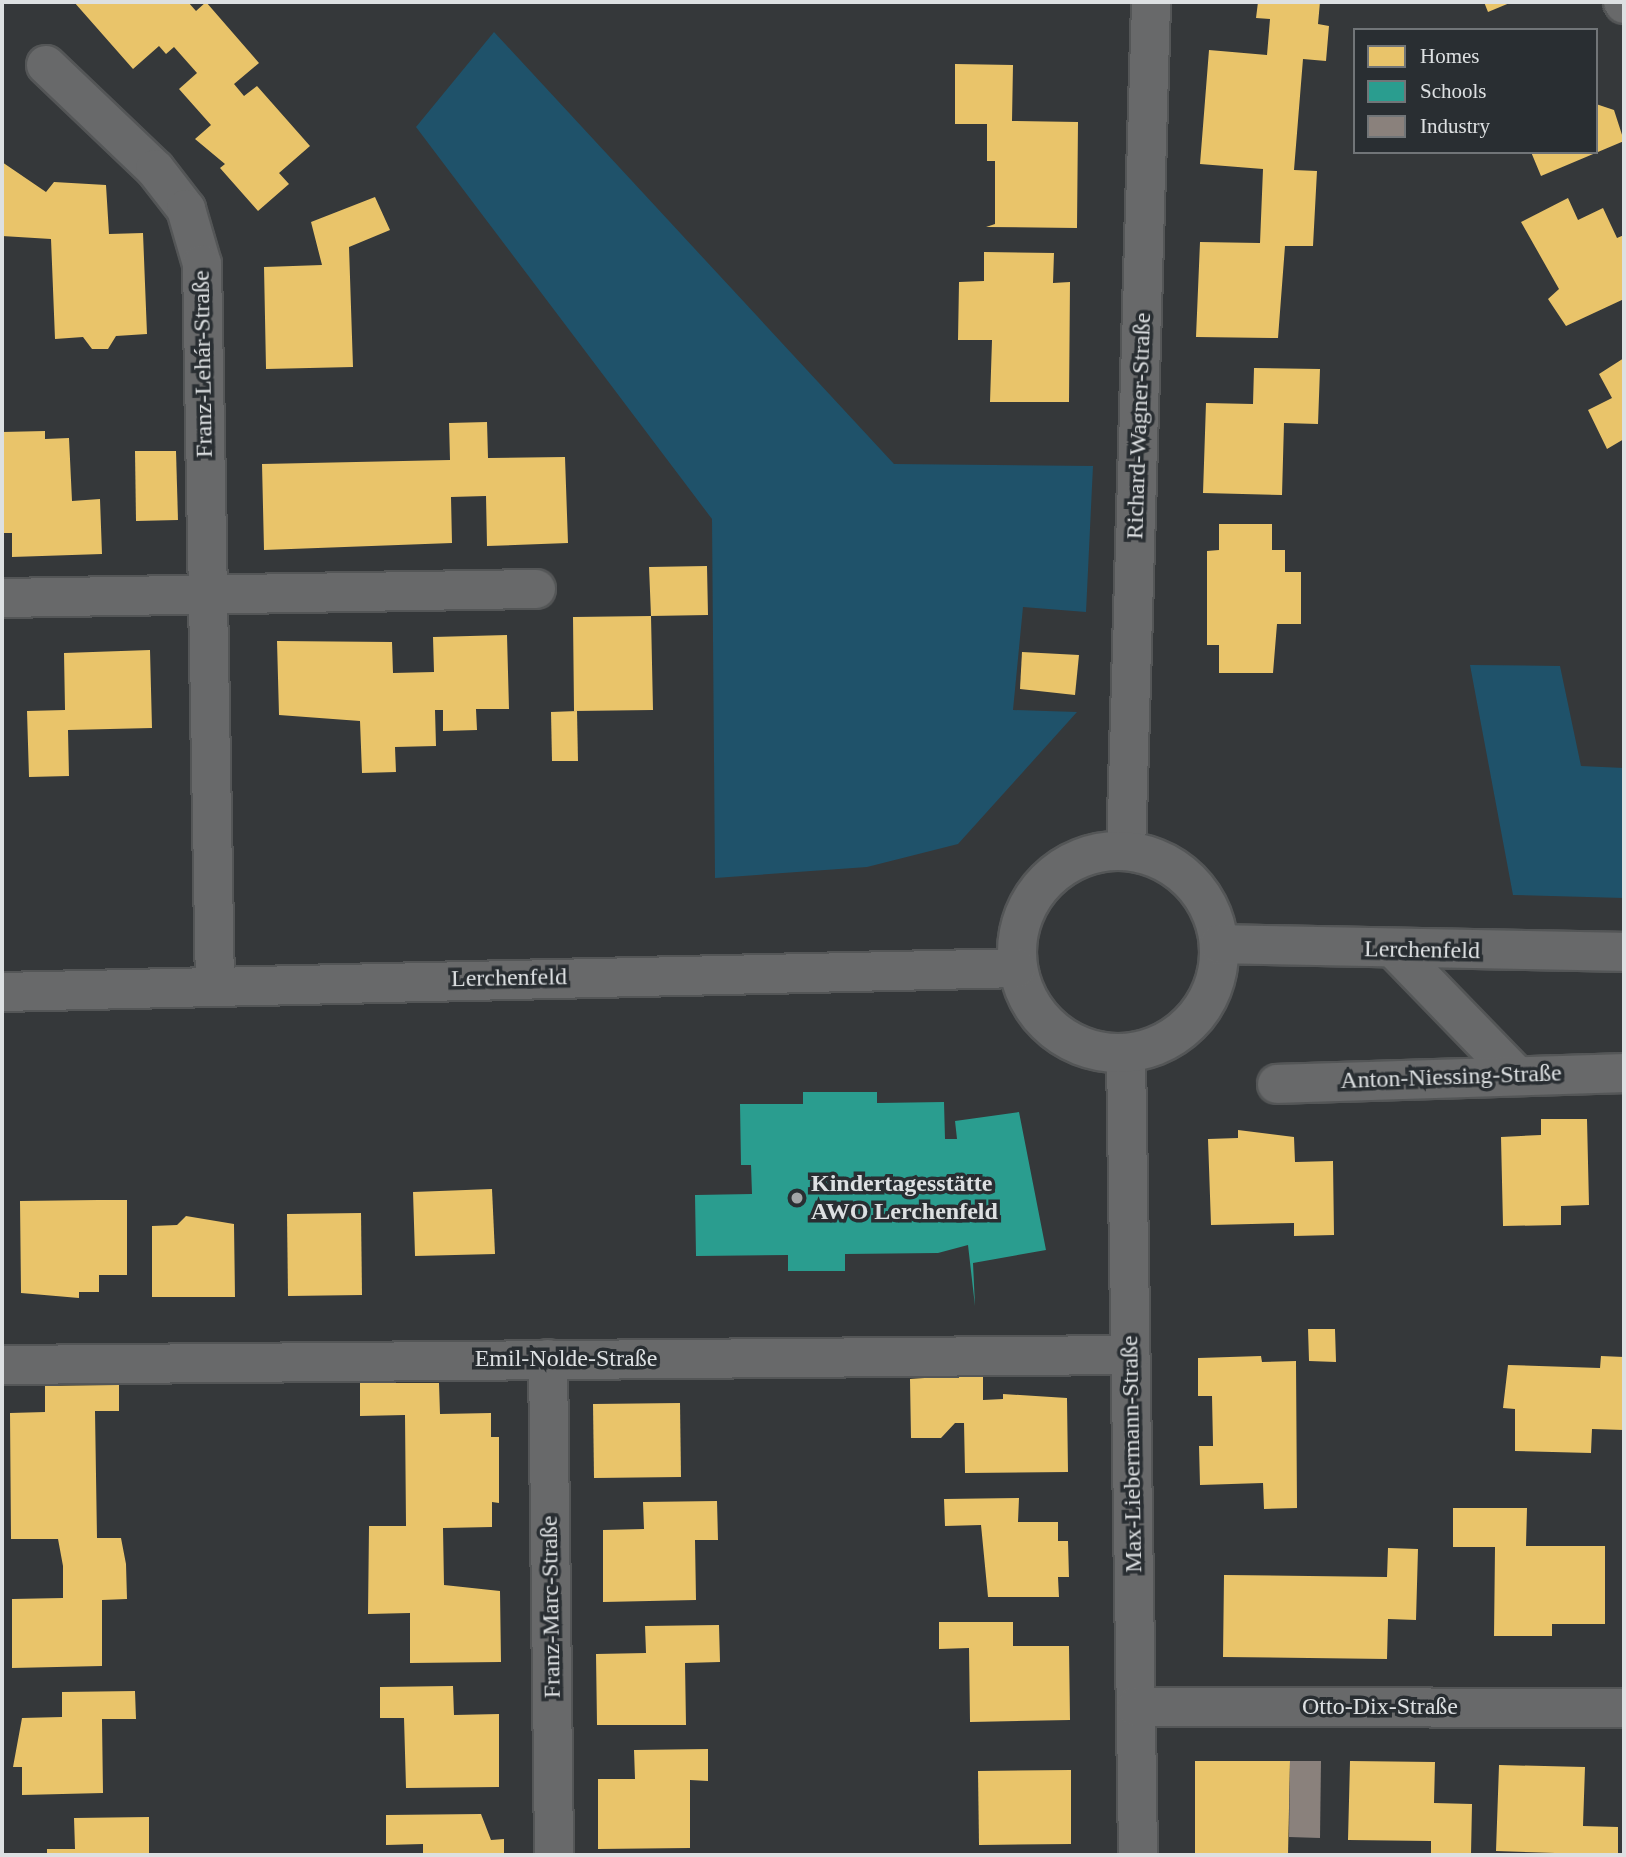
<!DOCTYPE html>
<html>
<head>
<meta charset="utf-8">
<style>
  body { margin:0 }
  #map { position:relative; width:1626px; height:1857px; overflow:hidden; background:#35383a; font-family:"Times New Roman",serif }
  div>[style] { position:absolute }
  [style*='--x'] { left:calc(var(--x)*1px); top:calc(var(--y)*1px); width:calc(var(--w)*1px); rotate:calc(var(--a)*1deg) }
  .green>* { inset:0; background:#1f526a }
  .homes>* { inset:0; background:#e9c46a }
  .schools>* { inset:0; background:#2a9d8f }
  .industry>* { inset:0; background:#8a817c }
  .roads { filter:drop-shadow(2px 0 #545657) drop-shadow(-2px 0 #545657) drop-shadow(0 2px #545657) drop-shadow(0 -2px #545657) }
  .minor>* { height:38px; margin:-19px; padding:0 19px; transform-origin:19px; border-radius:19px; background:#68696a }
  .tertiary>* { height:38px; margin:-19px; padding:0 19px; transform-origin:19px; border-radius:19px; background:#68696a }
  .tertiary>.ring { margin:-19px; padding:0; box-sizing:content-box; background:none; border:38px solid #68696a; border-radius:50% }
  .dots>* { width:19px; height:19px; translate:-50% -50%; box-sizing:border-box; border:4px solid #292e32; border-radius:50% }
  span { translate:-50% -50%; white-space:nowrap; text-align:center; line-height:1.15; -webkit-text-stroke:7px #292e32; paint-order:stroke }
  .street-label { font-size:24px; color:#dde0e2 }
  .poi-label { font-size:24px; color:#dde0e2; font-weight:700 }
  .left { translate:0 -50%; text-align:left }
  .frame { position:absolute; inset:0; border:4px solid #dde0e2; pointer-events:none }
  .legend { position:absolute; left:1353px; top:28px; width:245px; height:126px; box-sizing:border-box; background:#292e32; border:2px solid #717578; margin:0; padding:9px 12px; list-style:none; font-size:21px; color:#dde0e2 }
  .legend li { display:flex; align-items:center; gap:14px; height:35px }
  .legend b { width:35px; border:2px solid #717578 }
</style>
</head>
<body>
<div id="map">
  <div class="green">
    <i style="clip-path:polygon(494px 32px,894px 464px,1093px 466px,1086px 612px,1023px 607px,1013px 710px,1077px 712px,958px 844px,867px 867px,715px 878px,712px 519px,416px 127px)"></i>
    <i style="clip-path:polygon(1470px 665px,1560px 666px,1581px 766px,1624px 768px,1624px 898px,1513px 895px)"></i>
  </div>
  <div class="homes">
    <i style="clip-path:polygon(74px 2px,188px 2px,196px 11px,206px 2px,259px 63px,234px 84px,244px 96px,257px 86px,310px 146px,279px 173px,289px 184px,258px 211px,220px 168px,225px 164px,195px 139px,211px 125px,179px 89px,197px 73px,174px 47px,166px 54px,159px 46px,133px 69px)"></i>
    <i style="clip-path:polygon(1258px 2px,1320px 2px,1318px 24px,1329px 26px,1326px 61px,1303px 59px,1294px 170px,1317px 171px,1313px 246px,1285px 246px,1278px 338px,1196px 337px,1200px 242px,1260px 243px,1263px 169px,1200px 164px,1209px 50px,1267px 55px,1270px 19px,1256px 18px)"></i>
    <i style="clip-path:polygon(1484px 2px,1512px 2px,1488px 12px)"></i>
    <i style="clip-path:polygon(955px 64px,1013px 65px,1012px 121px,1078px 122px,1077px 228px,986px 227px,995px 224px,995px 161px,987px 161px,987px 124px,955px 124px)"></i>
    <i style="clip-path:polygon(1596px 104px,1614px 110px,1624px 141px,1541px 176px,1531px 152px,1596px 152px)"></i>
    <i style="clip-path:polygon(2px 162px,46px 192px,54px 182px,106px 185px,109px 234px,143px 233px,147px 334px,116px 336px,108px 349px,92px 349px,83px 337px,55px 339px,51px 239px,2px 236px)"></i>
    <i style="clip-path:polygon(375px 197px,390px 230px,349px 247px,353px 367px,266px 369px,264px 267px,322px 265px,311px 222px)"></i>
    <i style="clip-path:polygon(1568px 198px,1578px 220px,1603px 208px,1617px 238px,1624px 235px,1624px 299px,1566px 326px,1548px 299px,1559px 289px,1521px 222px)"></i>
    <i style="clip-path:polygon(984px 252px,1054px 253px,1053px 283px,1070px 282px,1069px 402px,990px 402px,992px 340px,958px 340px,959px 282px,984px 281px)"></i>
    <i style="clip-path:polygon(1624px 358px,1624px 439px,1607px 449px,1588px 410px,1612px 398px,1599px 374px)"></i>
    <i style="clip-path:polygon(1254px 368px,1320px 369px,1318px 424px,1284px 423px,1282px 495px,1203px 493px,1206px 403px,1253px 404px)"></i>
    <i style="clip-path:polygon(487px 422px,488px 458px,565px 457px,568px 543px,487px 546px,486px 496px,451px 497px,452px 543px,264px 550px,262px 464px,450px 460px,449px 423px)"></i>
    <i style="clip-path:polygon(45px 431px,45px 439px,69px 438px,72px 501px,100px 499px,102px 554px,12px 557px,12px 533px,2px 533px,2px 432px)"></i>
    <i style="clip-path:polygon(135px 451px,176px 451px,178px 520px,136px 521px)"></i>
    <i style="clip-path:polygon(1219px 524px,1272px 524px,1272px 550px,1285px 550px,1285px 572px,1301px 572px,1301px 624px,1277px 624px,1273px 673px,1219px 673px,1219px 645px,1207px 645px,1207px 551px,1219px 550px)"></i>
    <i style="clip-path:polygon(707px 566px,708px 615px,651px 616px,653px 710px,574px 711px,573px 617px,651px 616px,649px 567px)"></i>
    <i style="clip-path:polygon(507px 635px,509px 709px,476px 709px,477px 730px,443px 731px,443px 710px,435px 710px,436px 746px,395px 747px,396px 772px,362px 773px,360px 721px,279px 715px,277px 641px,392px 642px,393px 673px,434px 672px,433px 637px)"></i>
    <i style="clip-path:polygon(150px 650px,152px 728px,68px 730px,69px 776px,29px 777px,27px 711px,65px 710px,64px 653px)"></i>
    <i style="clip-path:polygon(1022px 652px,1079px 655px,1075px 695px,1020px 689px)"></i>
    <i style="clip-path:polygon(577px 711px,578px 761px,552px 761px,551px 712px)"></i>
    <i style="clip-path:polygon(1541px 1119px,1587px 1119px,1589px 1205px,1561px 1206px,1561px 1225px,1503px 1226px,1501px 1137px,1541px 1135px)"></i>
    <i style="clip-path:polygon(1238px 1130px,1294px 1137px,1295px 1162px,1333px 1161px,1334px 1235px,1294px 1236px,1294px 1223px,1211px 1225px,1208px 1139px,1238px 1138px)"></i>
    <i style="clip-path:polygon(492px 1189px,495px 1254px,415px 1256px,413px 1192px)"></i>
    <i style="clip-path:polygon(98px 1200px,127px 1200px,127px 1275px,99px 1275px,99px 1292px,79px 1292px,79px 1298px,21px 1293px,20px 1201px)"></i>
    <i style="clip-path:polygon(361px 1213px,362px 1295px,288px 1296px,287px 1214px)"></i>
    <i style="clip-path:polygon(186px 1216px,234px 1224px,235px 1297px,152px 1297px,152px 1226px,177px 1225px)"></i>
    <i style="clip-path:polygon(1308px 1329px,1335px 1329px,1336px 1362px,1309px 1361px)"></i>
    <i style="clip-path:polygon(1261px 1356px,1262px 1362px,1296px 1361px,1297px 1508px,1264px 1509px,1263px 1483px,1200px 1485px,1199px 1446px,1213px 1446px,1212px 1396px,1198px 1396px,1198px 1358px)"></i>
    <i style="clip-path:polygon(1601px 1356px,1624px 1357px,1624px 1430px,1592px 1429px,1591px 1453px,1515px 1451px,1515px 1409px,1503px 1408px,1508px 1365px,1600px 1368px)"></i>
    <i style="clip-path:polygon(983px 1374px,983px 1400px,1003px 1399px,1003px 1394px,1067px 1398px,1068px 1472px,965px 1473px,964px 1423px,955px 1423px,941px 1438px,911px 1438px,910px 1379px)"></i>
    <i style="clip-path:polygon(360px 1383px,439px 1383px,440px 1414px,491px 1413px,491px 1437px,499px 1437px,499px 1503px,492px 1502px,492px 1527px,443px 1528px,444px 1585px,500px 1591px,501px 1662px,410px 1663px,410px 1613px,368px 1614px,369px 1526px,406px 1526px,405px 1415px,360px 1416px)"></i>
    <i style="clip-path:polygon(119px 1385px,119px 1411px,95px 1411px,97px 1538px,121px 1538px,126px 1564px,127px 1599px,102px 1600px,102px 1666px,12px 1668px,12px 1599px,63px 1598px,63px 1566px,58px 1539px,11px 1539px,10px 1413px,45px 1412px,45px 1386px)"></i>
    <i style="clip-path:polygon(680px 1403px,681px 1477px,594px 1478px,593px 1404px)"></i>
    <i style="clip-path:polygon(1019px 1498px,1018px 1522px,1058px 1522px,1058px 1541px,1068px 1541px,1069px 1577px,1058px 1577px,1059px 1597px,988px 1597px,981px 1525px,945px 1526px,944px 1499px)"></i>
    <i style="clip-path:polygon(717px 1501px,718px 1540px,695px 1540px,696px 1600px,603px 1602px,603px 1530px,644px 1529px,643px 1502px)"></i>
    <i style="clip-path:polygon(1453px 1508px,1527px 1508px,1526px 1546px,1605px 1546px,1605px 1624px,1552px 1624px,1552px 1636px,1494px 1636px,1495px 1547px,1453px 1547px)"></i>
    <i style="clip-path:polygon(1388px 1548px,1418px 1549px,1416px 1620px,1388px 1619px,1387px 1659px,1223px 1657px,1224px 1575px,1387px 1577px)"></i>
    <i style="clip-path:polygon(939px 1622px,1013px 1622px,1013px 1646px,1069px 1646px,1070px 1720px,970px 1722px,969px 1648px,939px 1649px)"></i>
    <i style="clip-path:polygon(719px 1625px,720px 1662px,685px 1663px,686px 1725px,597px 1725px,596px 1654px,646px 1653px,645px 1626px)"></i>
    <i style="clip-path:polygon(453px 1686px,454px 1715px,499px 1714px,499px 1787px,406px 1788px,404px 1718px,380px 1718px,380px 1687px)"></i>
    <i style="clip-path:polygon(135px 1691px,136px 1719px,102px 1719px,103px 1793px,22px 1795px,22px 1767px,13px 1767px,22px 1718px,62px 1717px,62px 1692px)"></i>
    <i style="clip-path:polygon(708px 1749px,708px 1781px,690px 1780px,690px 1848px,598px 1849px,598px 1779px,635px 1779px,634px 1750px)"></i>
    <i style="clip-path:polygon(1195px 1761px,1290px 1761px,1288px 1855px,1195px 1855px)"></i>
    <i style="clip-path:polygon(1350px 1761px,1435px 1762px,1434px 1803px,1472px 1804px,1471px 1855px,1431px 1855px,1431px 1841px,1348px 1840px)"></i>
    <i style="clip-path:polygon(1499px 1765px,1585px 1767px,1583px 1826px,1618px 1827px,1618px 1855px,1496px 1851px)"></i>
    <i style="clip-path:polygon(1071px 1770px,1071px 1844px,979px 1845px,978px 1771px)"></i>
    <i style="clip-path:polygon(481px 1814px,491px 1840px,504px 1839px,504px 1855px,423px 1855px,423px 1844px,386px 1845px,386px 1815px)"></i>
    <i style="clip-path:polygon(149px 1817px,149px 1855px,47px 1855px,47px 1849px,75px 1849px,74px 1818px)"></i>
  </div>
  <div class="schools">
    <i style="clip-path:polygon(803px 1092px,877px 1092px,877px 1103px,944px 1102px,945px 1139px,957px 1139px,955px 1121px,1019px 1112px,1046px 1250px,973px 1263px,975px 1306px,968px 1245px,938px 1253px,845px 1254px,845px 1271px,788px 1271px,788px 1255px,696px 1256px,695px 1195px,752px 1194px,751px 1165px,741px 1165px,740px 1104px,803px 1104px)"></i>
  </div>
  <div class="industry">
    <i style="clip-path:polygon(1290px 1761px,1321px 1761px,1320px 1838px,1289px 1837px)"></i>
  </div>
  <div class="roads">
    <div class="minor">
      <i style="--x:1623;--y:2;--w:2;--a:63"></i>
      <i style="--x:46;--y:65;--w:151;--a:43.7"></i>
      <i style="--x:155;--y:169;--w:51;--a:52.2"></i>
      <i style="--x:186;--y:209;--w:57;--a:73.8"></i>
      <i style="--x:202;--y:264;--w:721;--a:88.97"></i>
      <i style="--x:2;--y:598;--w:534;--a:-0.97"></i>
      <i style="--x:1126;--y:851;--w:849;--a:-88.31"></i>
      <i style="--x:1395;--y:950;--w:171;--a:45.9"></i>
      <i style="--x:1126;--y:1054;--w:801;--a:89.14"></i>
      <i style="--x:1277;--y:1084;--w:347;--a:-1.8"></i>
      <i style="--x:548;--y:1359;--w:496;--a:89.3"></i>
      <i style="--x:2;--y:1365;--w:1128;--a:-0.51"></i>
      <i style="--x:1136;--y:1707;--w:488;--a:0.1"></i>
    </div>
    <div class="tertiary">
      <i class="ring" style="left:1017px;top:851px;width:164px;height:164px"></i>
      <i style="--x:1219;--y:944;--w:405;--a:1.1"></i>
      <i style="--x:2;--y:992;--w:1015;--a:-1.35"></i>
    </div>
  </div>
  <div class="dots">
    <i style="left:797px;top:1198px;background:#a2a5a7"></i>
  </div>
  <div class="street-label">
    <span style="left:203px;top:364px;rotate:-91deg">Franz-Lehár-Straße</span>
    <span style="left:1139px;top:426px;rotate:-88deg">Richard-Wagner-Straße</span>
    <span style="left:1422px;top:950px;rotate:1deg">Lerchenfeld</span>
    <span style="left:509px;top:978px;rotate:-1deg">Lerchenfeld</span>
    <span style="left:1451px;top:1077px;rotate:-2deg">Anton-Niessing-Straße</span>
    <span style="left:566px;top:1359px">Emil-Nolde-Straße</span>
    <span style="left:1132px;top:1454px;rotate:-91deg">Max-Liebermann-Straße</span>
    <span style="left:551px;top:1607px;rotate:-91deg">Franz-Marc-Straße</span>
    <span style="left:1380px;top:1707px">Otto-Dix-Straße</span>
  </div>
  <div class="poi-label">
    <span class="left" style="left:811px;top:1198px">Kindertagesstätte<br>AWO Lerchenfeld</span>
  </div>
  <div class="frame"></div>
  <ul class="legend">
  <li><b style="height:19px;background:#e9c46a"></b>Homes</li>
  <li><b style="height:19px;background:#2a9d8f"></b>Schools</li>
  <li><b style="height:19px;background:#8a817c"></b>Industry</li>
  </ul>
</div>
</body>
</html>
